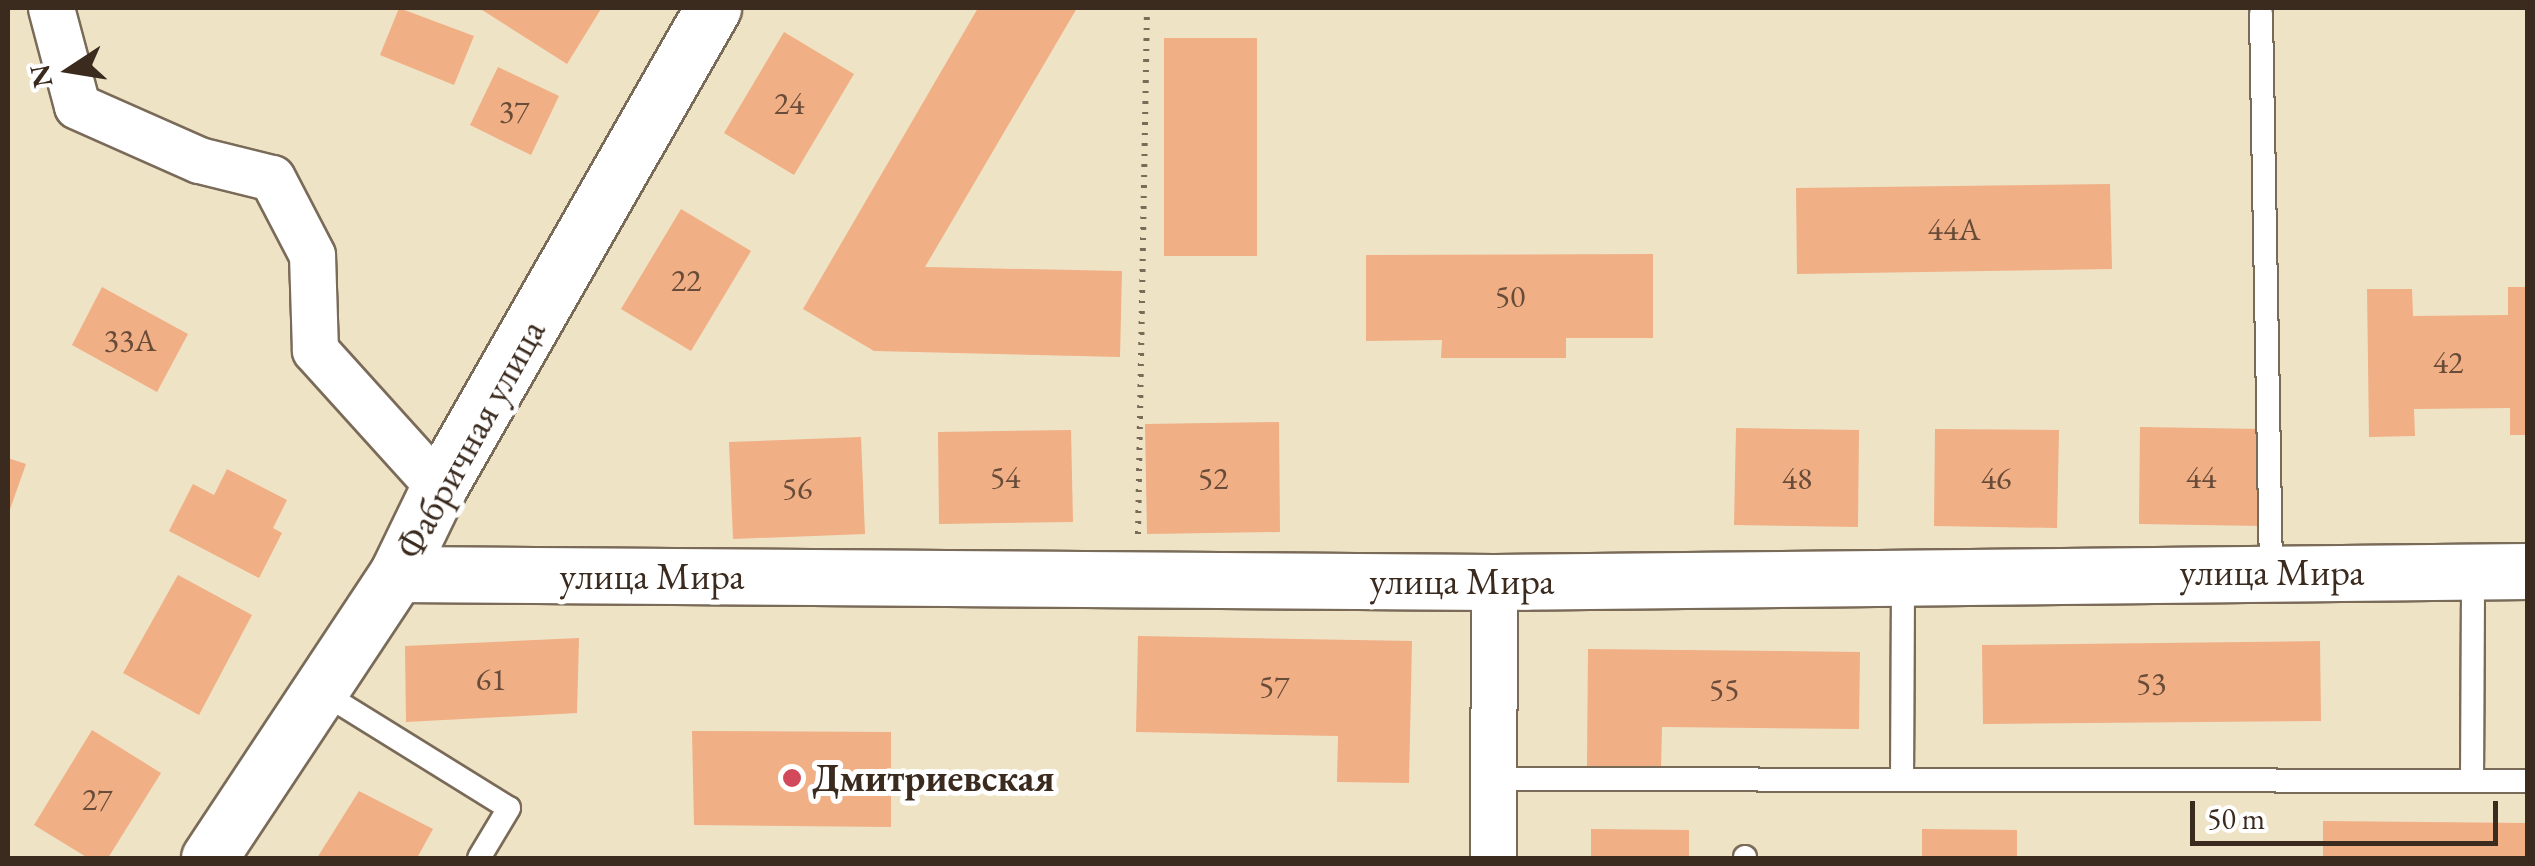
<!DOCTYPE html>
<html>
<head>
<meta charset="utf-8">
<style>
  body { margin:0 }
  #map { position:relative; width:2535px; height:866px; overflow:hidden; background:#efe3c6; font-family:"EB Garamond",serif }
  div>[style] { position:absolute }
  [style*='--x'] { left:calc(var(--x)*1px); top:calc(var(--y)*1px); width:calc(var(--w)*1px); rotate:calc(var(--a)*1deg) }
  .building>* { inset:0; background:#f0af85 }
  .path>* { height:6px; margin-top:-3px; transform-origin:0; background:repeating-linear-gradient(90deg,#7a6b59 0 2.5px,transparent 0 10.5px) }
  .roads { filter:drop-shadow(2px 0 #7a6b59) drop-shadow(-2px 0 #7a6b59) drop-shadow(0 2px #7a6b59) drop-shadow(0 -2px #7a6b59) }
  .service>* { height:22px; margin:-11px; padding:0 11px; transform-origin:11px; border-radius:11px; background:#fff }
  .minor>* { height:45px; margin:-22.5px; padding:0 22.5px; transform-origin:22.5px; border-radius:22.5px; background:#fff }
  .tertiary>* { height:55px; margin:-27.5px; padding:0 27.5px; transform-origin:27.5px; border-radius:27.5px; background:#fff }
  .secondary>* { height:55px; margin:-27.5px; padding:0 27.5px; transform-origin:27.5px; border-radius:27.5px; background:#fff }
  .dots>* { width:28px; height:28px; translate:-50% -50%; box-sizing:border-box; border:5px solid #fff; border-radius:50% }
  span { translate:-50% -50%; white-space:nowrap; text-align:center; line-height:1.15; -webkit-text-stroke:10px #fff; paint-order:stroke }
  .number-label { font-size:32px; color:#684b38 }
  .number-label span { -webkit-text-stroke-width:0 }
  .street-label { font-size:38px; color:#3b2a1e }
  .poi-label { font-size:38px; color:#3b2a1e; font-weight:700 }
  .left { translate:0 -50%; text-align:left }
  .frame { position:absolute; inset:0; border:10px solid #3b2a1e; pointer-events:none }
  .north { position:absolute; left:20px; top:20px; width:100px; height:100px; -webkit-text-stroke:8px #fff; paint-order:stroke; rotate:258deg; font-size:28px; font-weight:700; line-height:40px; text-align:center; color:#3b2a1e }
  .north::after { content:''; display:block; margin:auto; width:35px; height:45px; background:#3b2a1e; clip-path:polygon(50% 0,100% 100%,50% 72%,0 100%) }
  .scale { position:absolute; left:2190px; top:801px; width:308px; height:45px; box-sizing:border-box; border:5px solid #3b2a1e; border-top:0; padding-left:12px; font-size:30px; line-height:35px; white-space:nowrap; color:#3b2a1e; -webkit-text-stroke:8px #fff; paint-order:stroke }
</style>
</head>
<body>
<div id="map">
  <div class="building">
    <i style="clip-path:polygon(399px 8px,474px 36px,454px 85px,380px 55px)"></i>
    <i style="clip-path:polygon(479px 8px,598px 8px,601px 9px,567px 64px)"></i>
    <i style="clip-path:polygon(978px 8px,1077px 8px,925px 267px,1122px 271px,1120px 357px,874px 351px,803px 309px)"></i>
    <i style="clip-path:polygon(784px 32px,854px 74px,794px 175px,724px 133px)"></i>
    <i style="clip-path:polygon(1164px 38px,1257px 38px,1257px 256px,1164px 256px)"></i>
    <i style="clip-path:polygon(498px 67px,559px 96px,531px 155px,470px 125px)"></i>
    <i style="clip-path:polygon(2110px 184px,2112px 269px,1797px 274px,1796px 188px)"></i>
    <i style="clip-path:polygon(681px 209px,751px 251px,691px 351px,621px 309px)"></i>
    <i style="clip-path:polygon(1653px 254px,1653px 338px,1566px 338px,1566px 358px,1441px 358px,1442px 340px,1366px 341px,1366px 255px)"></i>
    <i style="clip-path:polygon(102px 287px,188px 334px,157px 392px,72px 345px)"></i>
    <i style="clip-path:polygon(2508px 287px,2528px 287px,2528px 435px,2510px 435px,2510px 408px,2414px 409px,2415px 436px,2369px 437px,2367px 289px,2412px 289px,2413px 316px,2508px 315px)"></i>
    <i style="clip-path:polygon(1279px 422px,1280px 532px,1147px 534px,1145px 424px)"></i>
    <i style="clip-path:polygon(2140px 427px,2263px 429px,2262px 526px,2139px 524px)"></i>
    <i style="clip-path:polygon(1736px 428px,1859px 430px,1858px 527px,1734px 525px)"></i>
    <i style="clip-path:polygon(1935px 429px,2059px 430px,2057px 528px,1934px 526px)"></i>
    <i style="clip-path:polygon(1071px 430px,1073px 522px,939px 524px,938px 432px)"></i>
    <i style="clip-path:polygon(861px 437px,865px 534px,733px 539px,729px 442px)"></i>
    <i style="clip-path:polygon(8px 458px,26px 464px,8px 515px)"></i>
    <i style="clip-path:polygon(227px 469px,287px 500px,273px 528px,282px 533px,259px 578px,169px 531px,193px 484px,214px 495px)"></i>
    <i style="clip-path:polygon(178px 575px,252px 615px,199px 715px,123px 673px)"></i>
    <i style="clip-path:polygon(1138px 636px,1412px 641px,1409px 783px,1337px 782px,1338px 736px,1136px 732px)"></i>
    <i style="clip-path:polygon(579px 638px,577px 713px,406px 722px,405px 646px)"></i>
    <i style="clip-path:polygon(2320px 641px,2321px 721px,1983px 724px,1982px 645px)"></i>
    <i style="clip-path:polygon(1588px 649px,1860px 652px,1859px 729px,1662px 727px,1661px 769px,1587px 768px)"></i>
    <i style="clip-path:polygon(92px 730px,161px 773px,108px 858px,88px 858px,34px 825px)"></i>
    <i style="clip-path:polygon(692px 731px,891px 732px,891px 827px,694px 825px)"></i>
    <i style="clip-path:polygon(359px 791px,433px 829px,417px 858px,317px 858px)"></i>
    <i style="clip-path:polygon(2323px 821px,2528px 823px,2528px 858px,2323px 858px)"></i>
    <i style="clip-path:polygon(1591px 829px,1689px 830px,1689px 858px,1591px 858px)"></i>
    <i style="clip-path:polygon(1922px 829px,2017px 830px,2017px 858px,1922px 858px)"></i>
  </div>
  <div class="path">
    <i style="--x:1138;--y:534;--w:526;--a:-89.02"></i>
  </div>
  <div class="roads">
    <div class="service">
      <i style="--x:2261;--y:14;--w:558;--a:88.97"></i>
      <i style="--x:320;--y:691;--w:222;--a:31.8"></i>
      <i style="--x:509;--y:808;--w:58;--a:121"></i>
      <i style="--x:1493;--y:779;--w:1035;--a:0.11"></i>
      <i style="--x:1902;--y:780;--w:202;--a:-89.7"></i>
      <i style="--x:2472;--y:781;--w:210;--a:-89.7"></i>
      <i style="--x:1745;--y:858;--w:1;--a:-90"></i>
    </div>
    <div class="minor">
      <i style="--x:51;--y:8;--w:101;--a:75.1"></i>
      <i style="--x:77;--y:106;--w:133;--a:23.9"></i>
      <i style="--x:199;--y:160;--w:75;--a:13.9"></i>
      <i style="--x:272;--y:178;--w:87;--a:62.5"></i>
      <i style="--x:312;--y:255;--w:95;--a:88.2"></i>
      <i style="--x:315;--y:350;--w:185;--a:47.9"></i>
      <i style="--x:1493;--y:858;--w:276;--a:-89.8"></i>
    </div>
    <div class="tertiary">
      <i style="--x:397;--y:574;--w:1097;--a:0.42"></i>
      <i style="--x:1494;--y:582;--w:1034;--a:-0.61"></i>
    </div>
    <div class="secondary">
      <i style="--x:209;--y:858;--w:341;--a:-56.5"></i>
      <i style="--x:397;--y:574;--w:97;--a:-64.2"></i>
      <i style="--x:439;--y:487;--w:552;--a:-60.23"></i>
    </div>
  </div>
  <div class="dots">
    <i style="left:792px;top:778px;background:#d1495b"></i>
  </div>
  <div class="number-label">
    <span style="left:789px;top:103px">24</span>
    <span style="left:514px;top:111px">37</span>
    <span style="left:1954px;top:229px">44А</span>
    <span style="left:686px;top:280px">22</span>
    <span style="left:1510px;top:296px">50</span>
    <span style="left:130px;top:340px">33А</span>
    <span style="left:2448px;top:362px">42</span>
    <span style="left:1005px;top:477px">54</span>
    <span style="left:2201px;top:477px">44</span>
    <span style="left:1213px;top:478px">52</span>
    <span style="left:1797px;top:478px">48</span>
    <span style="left:1996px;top:478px">46</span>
    <span style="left:797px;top:488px">56</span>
    <span style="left:491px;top:679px">61</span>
    <span style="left:2151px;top:683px">53</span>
    <span style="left:1274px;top:686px">57</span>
    <span style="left:1724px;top:689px">55</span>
    <span style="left:97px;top:799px">27</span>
  </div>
  <div class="street-label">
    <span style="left:470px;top:439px;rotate:-61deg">Фабричная улица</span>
    <span style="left:2272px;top:572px">улица Мира</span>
    <span style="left:652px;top:576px">улица Мира</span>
    <span style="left:1462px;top:581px">улица Мира</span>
  </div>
  <div class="poi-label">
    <span class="left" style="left:812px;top:778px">Дмитриевская</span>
  </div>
  <div class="frame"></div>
  <div class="north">N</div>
  <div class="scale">50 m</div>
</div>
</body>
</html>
